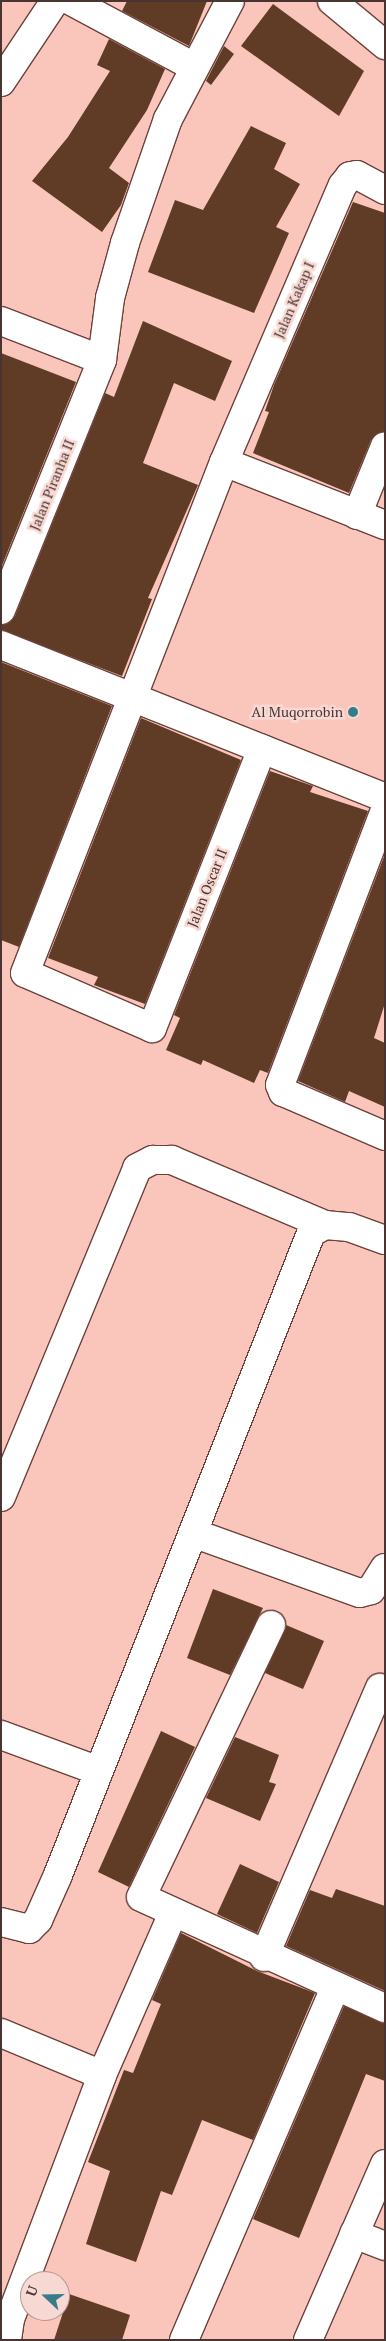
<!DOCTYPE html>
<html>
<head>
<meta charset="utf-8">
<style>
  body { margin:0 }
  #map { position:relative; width:386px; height:2341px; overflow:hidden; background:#fac5bb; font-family:"PT Serif",serif }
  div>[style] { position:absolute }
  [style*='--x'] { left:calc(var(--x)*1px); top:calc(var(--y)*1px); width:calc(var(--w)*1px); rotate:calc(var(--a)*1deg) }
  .building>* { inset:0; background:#603b25 }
  .roads { filter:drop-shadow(1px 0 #6d423b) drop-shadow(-1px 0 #6d423b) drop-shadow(0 1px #6d423b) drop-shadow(0 -1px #6d423b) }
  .minor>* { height:28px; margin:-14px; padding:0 14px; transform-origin:14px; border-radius:14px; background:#fff }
  .dots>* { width:14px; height:14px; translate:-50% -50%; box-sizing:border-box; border:2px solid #f8d8d2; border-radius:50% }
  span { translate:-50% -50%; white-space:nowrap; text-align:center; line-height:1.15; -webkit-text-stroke:5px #f8d8d2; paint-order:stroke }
  .street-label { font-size:14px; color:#493431 }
  .poi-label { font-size:14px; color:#493431 }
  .right { translate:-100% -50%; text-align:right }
  .frame { position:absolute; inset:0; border:2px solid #493431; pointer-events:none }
  .north { position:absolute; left:20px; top:2271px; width:50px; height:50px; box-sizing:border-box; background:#f8d8d2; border:1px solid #b29692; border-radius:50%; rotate:291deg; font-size:14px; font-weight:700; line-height:20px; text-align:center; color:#493431 }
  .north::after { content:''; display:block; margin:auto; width:18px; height:22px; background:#377d89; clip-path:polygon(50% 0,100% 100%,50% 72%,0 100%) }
</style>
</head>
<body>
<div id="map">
  <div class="building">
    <i style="clip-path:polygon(127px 1px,207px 1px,189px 46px,122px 11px)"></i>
    <i style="clip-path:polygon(273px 4px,364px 71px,339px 116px,241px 46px)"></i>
    <i style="clip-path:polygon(109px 39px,165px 69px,147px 110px,109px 168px,129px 183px,121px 205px,102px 232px,32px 181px,68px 137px,110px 71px,97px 65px)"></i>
    <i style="clip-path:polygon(224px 46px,234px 54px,211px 85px,206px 81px)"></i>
    <i style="clip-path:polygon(251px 126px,286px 143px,274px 169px,300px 184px,276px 227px,289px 233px,254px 313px,148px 272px,175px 200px,203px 210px)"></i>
    <i style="clip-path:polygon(353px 202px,385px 213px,385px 431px,371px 440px,349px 493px,253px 453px,269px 412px,265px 411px,274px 385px)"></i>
    <i style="clip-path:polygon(143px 321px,232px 361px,215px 401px,174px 383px,143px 463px,198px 485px,148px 598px,152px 599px,122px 676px,1px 630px,1px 625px,15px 616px,105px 393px,114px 397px)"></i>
    <i style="clip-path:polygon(1px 353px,76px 382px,1px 568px)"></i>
    <i style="clip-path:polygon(1px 662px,112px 706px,19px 947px,1px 940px)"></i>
    <i style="clip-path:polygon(141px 718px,241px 760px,145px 1004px,94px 985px,98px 977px,48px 958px)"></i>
    <i style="clip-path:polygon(270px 771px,313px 786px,310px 792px,368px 811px,268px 1073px,260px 1070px,254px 1083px,203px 1060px,201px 1065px,166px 1050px,180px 1018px,174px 1015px)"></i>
    <i style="clip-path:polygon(385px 854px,385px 1003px,374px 1038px,385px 1043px,385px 1107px,349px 1091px,345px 1102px,298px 1081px)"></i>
    <i style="clip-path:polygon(213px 1589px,263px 1608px,230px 1675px,187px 1658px)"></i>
    <i style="clip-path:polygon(286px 1625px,324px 1641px,303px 1689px,265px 1673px)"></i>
    <i style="clip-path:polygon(161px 1731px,195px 1747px,129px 1887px,98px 1872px)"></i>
    <i style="clip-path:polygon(235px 1737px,279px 1755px,269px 1782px,276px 1784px,260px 1821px,206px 1798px)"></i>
    <i style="clip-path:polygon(240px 1864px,279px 1882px,257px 1933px,217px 1914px)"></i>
    <i style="clip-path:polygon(336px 1889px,385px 1906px,385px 1991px,286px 1946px,310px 1890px,332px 1898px)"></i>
    <i style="clip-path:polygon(181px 1933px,257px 1971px,315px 1993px,253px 2140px,202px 2120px,172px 2195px,161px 2191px,136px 2262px,86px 2244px,110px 2171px,88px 2162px,124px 2070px,133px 2073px,161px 2004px,152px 2000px)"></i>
    <i style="clip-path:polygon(344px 2006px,385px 2023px,385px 2081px,366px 2074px,299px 2238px,253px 2219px)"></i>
    <i style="clip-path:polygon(69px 2294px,130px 2315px,122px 2340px,54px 2340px)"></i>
  </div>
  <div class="roads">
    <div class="minor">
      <i style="--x:71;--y:1;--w:140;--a:28.2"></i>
      <i style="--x:332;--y:1;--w:69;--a:39.7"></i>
      <i style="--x:1;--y:82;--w:97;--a:-56.3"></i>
      <i style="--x:1;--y:321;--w:108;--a:21.1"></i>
      <i style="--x:224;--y:462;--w:173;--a:21.4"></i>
      <i style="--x:357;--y:515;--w:74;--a:-67.9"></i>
      <i style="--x:1;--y:610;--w:270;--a:-68"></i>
      <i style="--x:102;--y:360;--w:63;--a:-82.6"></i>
      <i style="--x:110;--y:298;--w:57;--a:-74.7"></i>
      <i style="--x:125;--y:243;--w:131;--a:-70.9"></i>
      <i style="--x:168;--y:119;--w:133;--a:-62.3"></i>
      <i style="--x:1;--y:645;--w:413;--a:21.7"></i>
      <i style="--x:262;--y:749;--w:300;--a:111.5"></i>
      <i style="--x:152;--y:1028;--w:138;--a:-156.6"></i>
      <i style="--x:25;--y:973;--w:548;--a:-68.72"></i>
      <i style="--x:224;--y:462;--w:301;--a:-66.8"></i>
      <i style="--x:343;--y:185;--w:11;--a:-52"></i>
      <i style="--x:350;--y:176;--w:7;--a:-8"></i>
      <i style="--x:357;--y:175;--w:32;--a:28"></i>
      <i style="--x:385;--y:810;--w:294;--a:110.9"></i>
      <i style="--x:280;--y:1085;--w:8;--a:67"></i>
      <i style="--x:283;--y:1092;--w:111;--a:23.3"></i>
      <i style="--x:1;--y:1497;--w:356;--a:-67.5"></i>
      <i style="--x:137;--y:1168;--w:18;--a:-27"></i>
      <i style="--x:153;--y:1160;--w:19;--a:0"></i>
      <i style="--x:172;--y:1160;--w:166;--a:23"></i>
      <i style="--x:193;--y:1533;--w:177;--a:19.8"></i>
      <i style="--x:360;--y:1593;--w:11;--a:-15"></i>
      <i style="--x:371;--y:1590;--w:26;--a:-58"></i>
      <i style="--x:271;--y:1625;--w:301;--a:115.5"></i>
      <i style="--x:141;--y:1897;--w:268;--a:24.5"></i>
      <i style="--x:1;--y:1735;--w:104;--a:20.2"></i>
      <i style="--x:1;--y:1922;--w:29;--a:14"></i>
      <i style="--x:29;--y:1929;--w:13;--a:-45"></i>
      <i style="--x:38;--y:1920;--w:49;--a:-66"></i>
      <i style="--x:58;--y:1875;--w:690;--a:-68.49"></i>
      <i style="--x:311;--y:1233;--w:16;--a:-30"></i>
      <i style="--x:325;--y:1225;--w:24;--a:5"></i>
      <i style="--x:349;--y:1227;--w:38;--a:20"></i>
      <i style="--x:264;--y:1957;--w:293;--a:-66.7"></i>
      <i style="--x:1;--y:2033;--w:109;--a:22.6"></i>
      <i style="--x:354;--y:2234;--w:33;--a:21"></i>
      <i style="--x:7;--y:2340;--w:21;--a:-82"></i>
      <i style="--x:10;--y:2319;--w:261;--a:-69.3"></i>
      <i style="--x:102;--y:2075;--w:177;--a:-66.3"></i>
      <i style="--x:184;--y:2340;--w:384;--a:-66.8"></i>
      <i style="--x:308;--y:2340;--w:192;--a:-66.4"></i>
    </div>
  </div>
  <div class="dots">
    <i style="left:353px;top:712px;background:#377d89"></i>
  </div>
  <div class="street-label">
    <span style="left:294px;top:300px;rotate:-67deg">Jalan Kakap I</span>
    <span style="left:52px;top:485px;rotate:-68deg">Jalan Piranha II</span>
    <span style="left:207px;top:888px;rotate:-68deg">Jalan Oscar II</span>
  </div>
  <div class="poi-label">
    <span class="right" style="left:343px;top:712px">Al Muqorrobin</span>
  </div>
  <div class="frame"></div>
  <div class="north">U</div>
</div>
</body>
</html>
